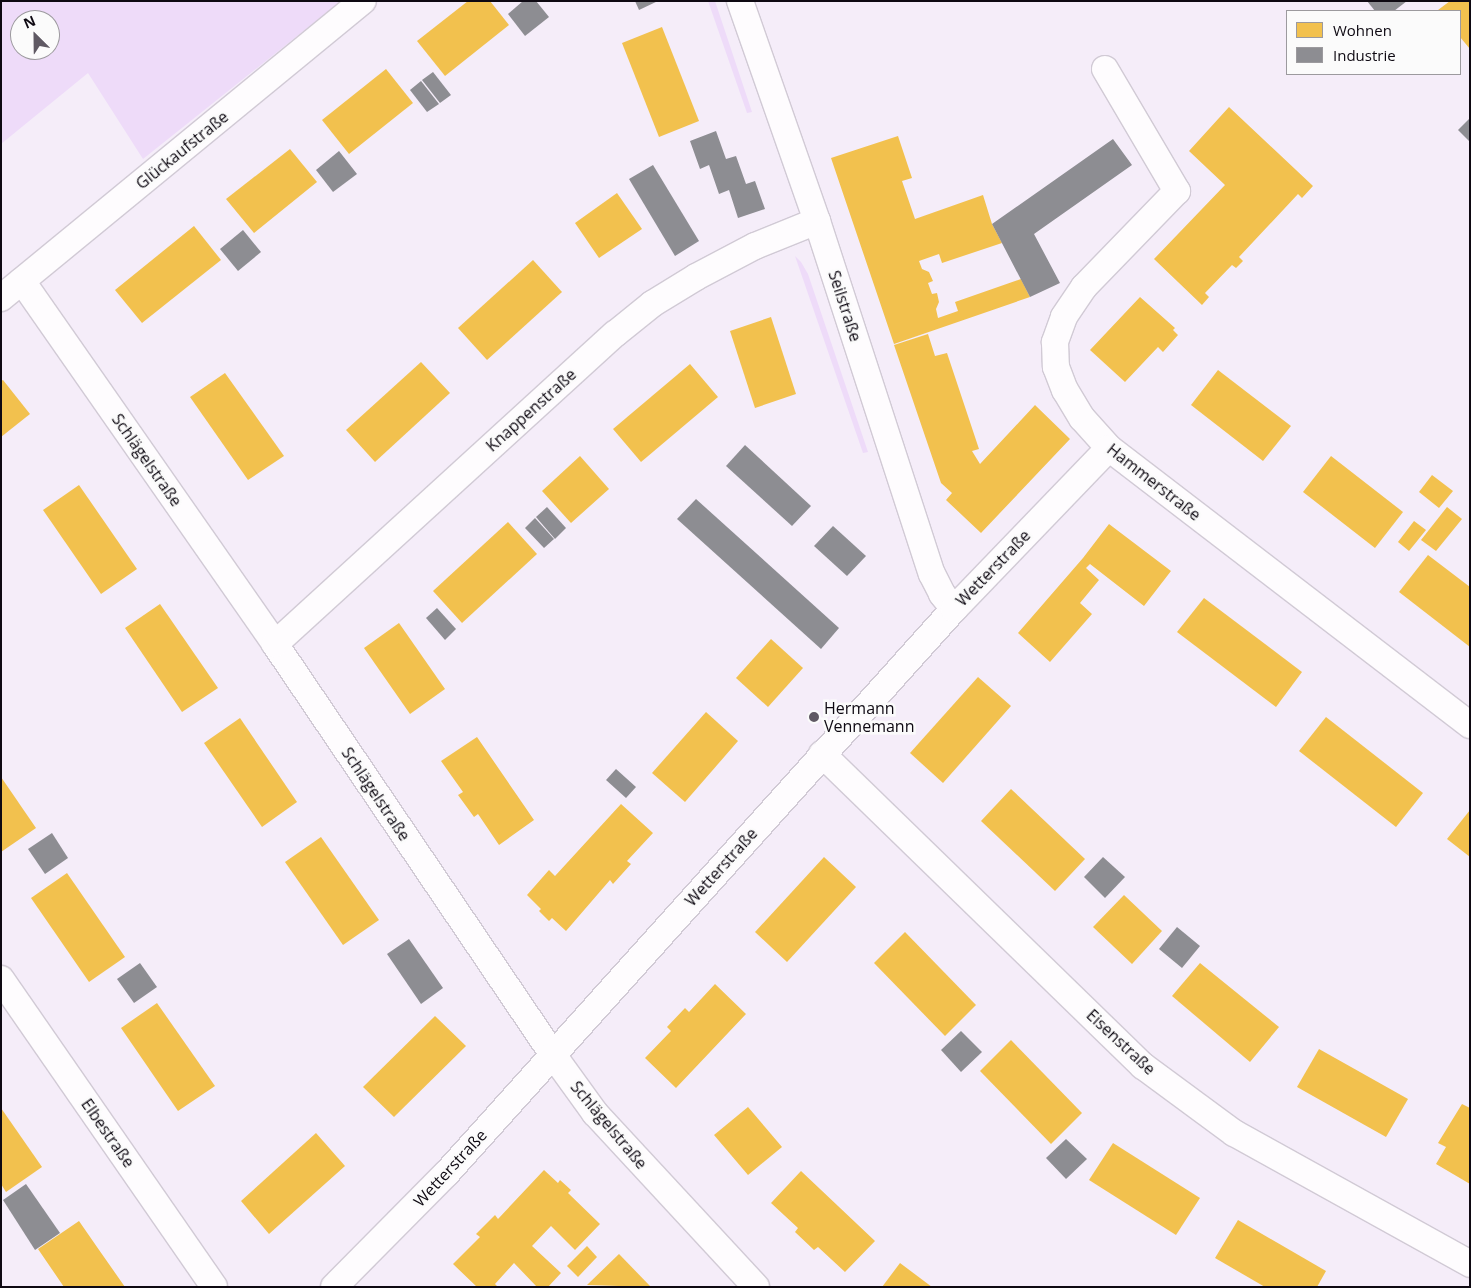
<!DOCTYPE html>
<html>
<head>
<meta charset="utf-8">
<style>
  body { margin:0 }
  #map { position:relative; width:1471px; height:1288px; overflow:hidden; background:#f5edf9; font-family:"Open Sans",sans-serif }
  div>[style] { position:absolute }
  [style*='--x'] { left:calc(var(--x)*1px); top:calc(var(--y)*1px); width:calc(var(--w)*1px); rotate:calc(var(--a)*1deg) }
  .green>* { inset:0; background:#eedbf9 }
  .homes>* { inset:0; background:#f2c14e }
  .industry>* { inset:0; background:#8d8d92 }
  .roads { filter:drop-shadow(1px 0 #d1cad5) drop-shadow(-1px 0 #d1cad5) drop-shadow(0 1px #d1cad5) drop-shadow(0 -1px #d1cad5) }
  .street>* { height:26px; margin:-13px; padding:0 13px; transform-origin:13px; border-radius:13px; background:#fefcfe }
  .dots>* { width:14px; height:14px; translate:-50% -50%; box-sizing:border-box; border:2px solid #fbfbfb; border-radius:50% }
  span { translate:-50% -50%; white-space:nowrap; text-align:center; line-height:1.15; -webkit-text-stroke:5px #fbfbfb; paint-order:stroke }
  .street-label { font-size:16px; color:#0e0912 }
  .poi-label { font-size:16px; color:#0e0912 }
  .left { translate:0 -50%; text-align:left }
  .frame { position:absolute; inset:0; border:2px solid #0e0912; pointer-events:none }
  .legend { position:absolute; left:1286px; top:10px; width:175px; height:65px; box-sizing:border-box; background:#fbfbfb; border:1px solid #9c9a9e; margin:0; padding:6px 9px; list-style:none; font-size:15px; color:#0e0912 }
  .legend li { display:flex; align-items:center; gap:10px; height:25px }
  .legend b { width:25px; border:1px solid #9c9a9e }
  .north { position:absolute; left:10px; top:10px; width:50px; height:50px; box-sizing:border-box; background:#fbfbfb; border:1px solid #9c9a9e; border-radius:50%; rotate:337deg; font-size:14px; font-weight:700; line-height:20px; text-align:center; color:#0e0912 }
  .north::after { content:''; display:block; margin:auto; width:18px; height:22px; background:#5f5963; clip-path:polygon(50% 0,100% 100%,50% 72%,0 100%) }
</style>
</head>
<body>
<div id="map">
  <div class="green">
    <i style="clip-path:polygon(evenodd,1px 1px,341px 1px,143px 159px,88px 73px,1px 144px,1px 1px,20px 20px,50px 20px,50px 50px,20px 50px,20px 20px)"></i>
    <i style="clip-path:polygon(708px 1px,715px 1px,752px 112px,747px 113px)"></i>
    <i style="clip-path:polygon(795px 256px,801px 262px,808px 274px,868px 452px,863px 453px)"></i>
  </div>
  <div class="homes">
    <i style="clip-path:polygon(468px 1px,490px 1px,509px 25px,445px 76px,417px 41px)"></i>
    <i style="clip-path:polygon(1450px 1px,1470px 1px,1470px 49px,1460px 37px,1460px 11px,1438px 10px)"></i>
    <i style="clip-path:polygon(662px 27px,699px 121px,659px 137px,622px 43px)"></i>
    <i style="clip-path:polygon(386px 69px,413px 103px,349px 154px,322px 120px)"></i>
    <i style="clip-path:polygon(1229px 107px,1313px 186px,1302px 198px,1298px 194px,1239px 257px,1243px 261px,1236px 268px,1232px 265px,1205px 293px,1209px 297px,1202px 305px,1154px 259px,1225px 185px,1189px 151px)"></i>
    <i style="clip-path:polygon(898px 136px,912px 178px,902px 181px,915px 219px,983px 195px,992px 224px,1002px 243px,942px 263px,939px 254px,919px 261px,922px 269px,929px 272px,933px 281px,928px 283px,932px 294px,937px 293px,939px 302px,936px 309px,938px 318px,958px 311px,955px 302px,1021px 279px,1030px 297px,894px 344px,831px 158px)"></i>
    <i style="clip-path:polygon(290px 149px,317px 182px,254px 233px,226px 199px)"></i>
    <i style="clip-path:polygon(617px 193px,642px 229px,599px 258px,575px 223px)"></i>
    <i style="clip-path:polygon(194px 226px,221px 260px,142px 323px,115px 290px)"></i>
    <i style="clip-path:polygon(533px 260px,562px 292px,487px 360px,458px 328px)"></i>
    <i style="clip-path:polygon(1140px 297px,1175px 328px,1173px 330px,1178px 335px,1163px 352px,1158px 347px,1125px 382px,1090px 350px)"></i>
    <i style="clip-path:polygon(771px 317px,796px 394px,755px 408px,730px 331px)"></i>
    <i style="clip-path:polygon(928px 334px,935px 356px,947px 353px,979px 449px,972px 451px,980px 464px,1035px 405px,1070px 439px,981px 533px,946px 500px,952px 493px,941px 483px,894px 345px)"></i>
    <i style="clip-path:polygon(421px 362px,450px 393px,375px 462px,346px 430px)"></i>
    <i style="clip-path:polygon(690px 364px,718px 397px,641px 462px,613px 429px)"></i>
    <i style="clip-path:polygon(1218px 370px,1291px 426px,1263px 461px,1191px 405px)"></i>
    <i style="clip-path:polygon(225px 373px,284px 456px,248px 480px,190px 397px)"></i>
    <i style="clip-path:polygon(3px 380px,30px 414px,1px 437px,1px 381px)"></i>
    <i style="clip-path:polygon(580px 456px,609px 489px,571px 523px,542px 491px)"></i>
    <i style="clip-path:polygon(1331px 456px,1403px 512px,1375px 548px,1303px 492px)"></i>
    <i style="clip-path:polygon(1432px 475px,1453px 491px,1439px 508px,1419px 492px)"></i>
    <i style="clip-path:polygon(79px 485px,137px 569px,101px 594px,43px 510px)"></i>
    <i style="clip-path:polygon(1447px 507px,1462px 519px,1436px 551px,1421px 540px)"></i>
    <i style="clip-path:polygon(1414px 521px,1426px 530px,1409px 551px,1398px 542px)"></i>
    <i style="clip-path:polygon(508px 522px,537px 554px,462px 623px,433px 591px)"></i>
    <i style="clip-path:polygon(1109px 524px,1171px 571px,1144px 606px,1090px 564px,1086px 568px,1099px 580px,1080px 603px,1092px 614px,1050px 662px,1018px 633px,1083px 558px)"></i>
    <i style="clip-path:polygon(1428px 555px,1470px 587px,1470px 647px,1399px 592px)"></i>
    <i style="clip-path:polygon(1204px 598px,1302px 672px,1276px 707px,1177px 632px)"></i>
    <i style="clip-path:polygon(160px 604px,218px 688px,182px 712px,125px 628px)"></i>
    <i style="clip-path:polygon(399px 623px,445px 689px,410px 714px,364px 648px)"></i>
    <i style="clip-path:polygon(771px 639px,803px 668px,768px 707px,736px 678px)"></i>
    <i style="clip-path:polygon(978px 677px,1011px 706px,943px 783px,910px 753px)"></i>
    <i style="clip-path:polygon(706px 712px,738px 741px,685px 802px,652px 773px)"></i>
    <i style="clip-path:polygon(1326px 717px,1423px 793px,1396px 827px,1299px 751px)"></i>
    <i style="clip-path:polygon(240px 718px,297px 802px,262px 827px,204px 743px)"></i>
    <i style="clip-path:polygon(477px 737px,534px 820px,499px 845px,478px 814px,474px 817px,458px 795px,463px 792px,441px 761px)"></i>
    <i style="clip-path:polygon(1px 777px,36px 828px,1px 852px)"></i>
    <i style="clip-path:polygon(1011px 789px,1085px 859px,1055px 891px,981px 821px)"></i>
    <i style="clip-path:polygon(621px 804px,653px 833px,627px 861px,631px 864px,613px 884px,610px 880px,566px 931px,552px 918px,549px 921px,539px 911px,541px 909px,527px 895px,549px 870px,555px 876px)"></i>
    <i style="clip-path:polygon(1470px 810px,1470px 857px,1447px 839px)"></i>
    <i style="clip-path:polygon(321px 837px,379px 920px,343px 945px,285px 862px)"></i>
    <i style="clip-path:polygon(824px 857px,856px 887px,787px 962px,755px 932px)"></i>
    <i style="clip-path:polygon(67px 873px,125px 957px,89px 982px,31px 898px)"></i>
    <i style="clip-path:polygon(1124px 895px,1162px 931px,1132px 964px,1093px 927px)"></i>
    <i style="clip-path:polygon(905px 932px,976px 1005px,945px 1036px,874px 963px)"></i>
    <i style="clip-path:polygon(1200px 963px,1279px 1027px,1250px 1062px,1172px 996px)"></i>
    <i style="clip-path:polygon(715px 984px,746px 1014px,676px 1088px,645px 1058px,671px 1031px,667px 1027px,685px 1008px,689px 1012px)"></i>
    <i style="clip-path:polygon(157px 1003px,215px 1086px,178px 1111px,121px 1028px)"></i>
    <i style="clip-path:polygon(435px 1016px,466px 1046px,394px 1117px,363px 1087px)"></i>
    <i style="clip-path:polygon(1011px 1040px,1082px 1113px,1051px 1144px,980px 1071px)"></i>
    <i style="clip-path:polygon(1319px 1049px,1408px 1099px,1386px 1137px,1297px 1087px)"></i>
    <i style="clip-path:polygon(1462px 1104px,1470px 1108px,1470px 1184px,1436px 1164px,1446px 1147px,1438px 1143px)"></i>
    <i style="clip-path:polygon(748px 1107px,782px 1147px,748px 1175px,714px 1135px)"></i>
    <i style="clip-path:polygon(1px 1108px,42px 1167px,6px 1192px,1px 1184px)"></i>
    <i style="clip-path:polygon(316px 1133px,345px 1166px,269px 1234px,241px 1201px)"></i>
    <i style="clip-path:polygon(1113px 1143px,1200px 1198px,1176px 1235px,1089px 1180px)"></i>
    <i style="clip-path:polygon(544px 1170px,558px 1183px,560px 1180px,571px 1190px,568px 1193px,600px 1224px,575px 1250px,551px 1226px,532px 1246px,561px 1273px,548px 1287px,537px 1287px,514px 1263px,495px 1284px,498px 1287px,477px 1287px,453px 1264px,480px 1237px,476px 1234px,495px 1215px,498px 1219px)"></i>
    <i style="clip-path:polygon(801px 1171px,875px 1241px,845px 1272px,818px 1247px,814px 1250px,795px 1232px,798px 1228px,771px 1203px)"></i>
    <i style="clip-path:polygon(1238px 1220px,1326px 1271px,1317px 1287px,1265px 1287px,1215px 1258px)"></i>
    <i style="clip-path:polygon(79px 1221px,97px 1247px,125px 1287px,64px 1287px,38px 1249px)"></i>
    <i style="clip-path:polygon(587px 1246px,597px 1257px,578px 1277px,567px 1266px)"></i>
    <i style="clip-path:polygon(619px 1254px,651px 1287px,587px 1285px)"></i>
    <i style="clip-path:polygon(900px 1263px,932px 1287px,882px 1287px)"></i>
  </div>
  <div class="industry">
    <i style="clip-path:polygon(523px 1px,536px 1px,549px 17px,525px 36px,508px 14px)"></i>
    <i style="clip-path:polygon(635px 1px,658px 1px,639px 10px)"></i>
    <i style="clip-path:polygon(1367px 1px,1407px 1px,1394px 11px,1375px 11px)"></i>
    <i style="clip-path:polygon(433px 72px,451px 95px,440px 103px,422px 80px)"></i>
    <i style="clip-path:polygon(421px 81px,439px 104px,427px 112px,410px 90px)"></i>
    <i style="clip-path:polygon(1470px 118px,1470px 142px,1458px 130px)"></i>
    <i style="clip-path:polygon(716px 131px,726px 159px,736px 156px,746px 184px,755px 181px,765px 209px,738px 218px,729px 190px,719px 194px,709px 165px,700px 169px,690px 141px)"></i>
    <i style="clip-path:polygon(1113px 139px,1132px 165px,1034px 234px,1060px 283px,1030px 297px,992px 224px)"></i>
    <i style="clip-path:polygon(339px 151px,357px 174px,333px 192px,316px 170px)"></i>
    <i style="clip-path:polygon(653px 165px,699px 241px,675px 256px,629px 179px)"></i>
    <i style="clip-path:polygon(243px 230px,261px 252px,238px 271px,220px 249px)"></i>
    <i style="clip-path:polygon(745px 445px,811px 506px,792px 526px,726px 466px)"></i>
    <i style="clip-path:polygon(696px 499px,839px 628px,821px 649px,677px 519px)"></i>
    <i style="clip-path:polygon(547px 507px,566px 528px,555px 539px,536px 517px)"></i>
    <i style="clip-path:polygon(535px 518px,554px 539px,544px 548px,525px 528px)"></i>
    <i style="clip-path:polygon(833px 526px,866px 556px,847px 576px,814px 546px)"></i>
    <i style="clip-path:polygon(437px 608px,456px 629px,445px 640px,426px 618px)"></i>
    <i style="clip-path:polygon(616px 769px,636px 787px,626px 798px,606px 780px)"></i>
    <i style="clip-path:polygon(52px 833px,68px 858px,45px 874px,28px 849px)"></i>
    <i style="clip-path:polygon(1103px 857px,1125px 877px,1105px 898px,1084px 877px)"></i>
    <i style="clip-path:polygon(1177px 927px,1200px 946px,1182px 968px,1159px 949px)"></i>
    <i style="clip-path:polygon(409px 939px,443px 988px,421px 1004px,387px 954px)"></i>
    <i style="clip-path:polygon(140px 963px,157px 987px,134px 1003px,117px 979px)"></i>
    <i style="clip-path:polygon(961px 1031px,982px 1052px,961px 1072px,941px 1050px)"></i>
    <i style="clip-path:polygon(1066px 1139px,1087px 1159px,1066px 1179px,1046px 1158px)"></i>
    <i style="clip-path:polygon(26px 1184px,60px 1233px,35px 1250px,3px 1200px)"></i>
  </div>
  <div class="roads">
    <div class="street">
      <i style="--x:740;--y:1;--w:233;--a:70.7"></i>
      <i style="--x:817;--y:221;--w:371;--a:72"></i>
      <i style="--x:932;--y:574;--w:22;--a:63"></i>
      <i style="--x:942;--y:594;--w:19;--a:51"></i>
      <i style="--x:1105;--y:69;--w:142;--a:59.5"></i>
      <i style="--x:1177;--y:191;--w:134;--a:134.1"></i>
      <i style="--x:1084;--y:287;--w:36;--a:124"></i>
      <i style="--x:1064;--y:317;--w:27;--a:110"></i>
      <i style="--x:1055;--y:342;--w:25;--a:88"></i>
      <i style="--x:1056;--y:367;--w:25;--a:69"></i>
      <i style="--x:1065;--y:390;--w:33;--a:59"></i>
      <i style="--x:1082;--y:418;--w:40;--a:48"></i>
      <i style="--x:1109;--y:448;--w:455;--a:37.5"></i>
      <i style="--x:22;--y:281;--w:442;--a:55.1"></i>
      <i style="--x:275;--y:644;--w:496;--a:55.9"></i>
      <i style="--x:553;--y:1055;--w:72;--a:54.1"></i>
      <i style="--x:595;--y:1113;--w:237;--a:47.2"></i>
      <i style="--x:1;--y:298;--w:468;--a:-39.4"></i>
      <i style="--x:275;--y:644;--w:460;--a:-42.4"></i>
      <i style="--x:615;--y:334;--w:48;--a:-39"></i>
      <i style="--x:652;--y:304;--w:52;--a:-31.5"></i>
      <i style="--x:696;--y:277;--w:67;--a:-27.7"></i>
      <i style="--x:755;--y:246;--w:67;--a:-22"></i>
      <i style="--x:822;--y:754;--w:448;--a:44.2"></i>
      <i style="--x:1143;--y:1066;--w:113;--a:36.4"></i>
      <i style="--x:1234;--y:1133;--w:270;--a:29"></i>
      <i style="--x:1;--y:979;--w:374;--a:55.3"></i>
      <i style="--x:334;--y:1287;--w:159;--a:-45.3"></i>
      <i style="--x:446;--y:1174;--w:760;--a:-48.04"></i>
      <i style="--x:954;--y:609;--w:223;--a:-46.1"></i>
    </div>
  </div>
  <div class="dots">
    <i style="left:814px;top:717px;background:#5f5963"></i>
  </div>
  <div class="street-label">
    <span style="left:182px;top:150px;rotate:-39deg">Glückaufstraße</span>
    <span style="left:845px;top:306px;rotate:72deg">Seilstraße</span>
    <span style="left:531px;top:410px;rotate:-42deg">Knappenstraße</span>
    <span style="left:147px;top:460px;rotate:55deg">Schlägelstraße</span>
    <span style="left:1154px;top:482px;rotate:38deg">Hammerstraße</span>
    <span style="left:993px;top:568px;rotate:-46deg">Wetterstraße</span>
    <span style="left:376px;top:794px;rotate:56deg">Schlägelstraße</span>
    <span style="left:721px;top:867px;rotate:-48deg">Wetterstraße</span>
    <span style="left:1121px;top:1042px;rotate:43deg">Eisenstraße</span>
    <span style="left:609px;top:1125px;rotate:50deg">Schlägelstraße</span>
    <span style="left:108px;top:1133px;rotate:55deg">Elbestraße</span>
    <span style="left:450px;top:1168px;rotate:-47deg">Wetterstraße</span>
  </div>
  <div class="poi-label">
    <span class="left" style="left:824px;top:717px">Hermann<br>Vennemann</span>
  </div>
  <div class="frame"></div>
  <ul class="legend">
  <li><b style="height:14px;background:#f2c14e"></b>Wohnen</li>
  <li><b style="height:14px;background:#8d8d92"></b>Industrie</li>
  </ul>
  <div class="north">N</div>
</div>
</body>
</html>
